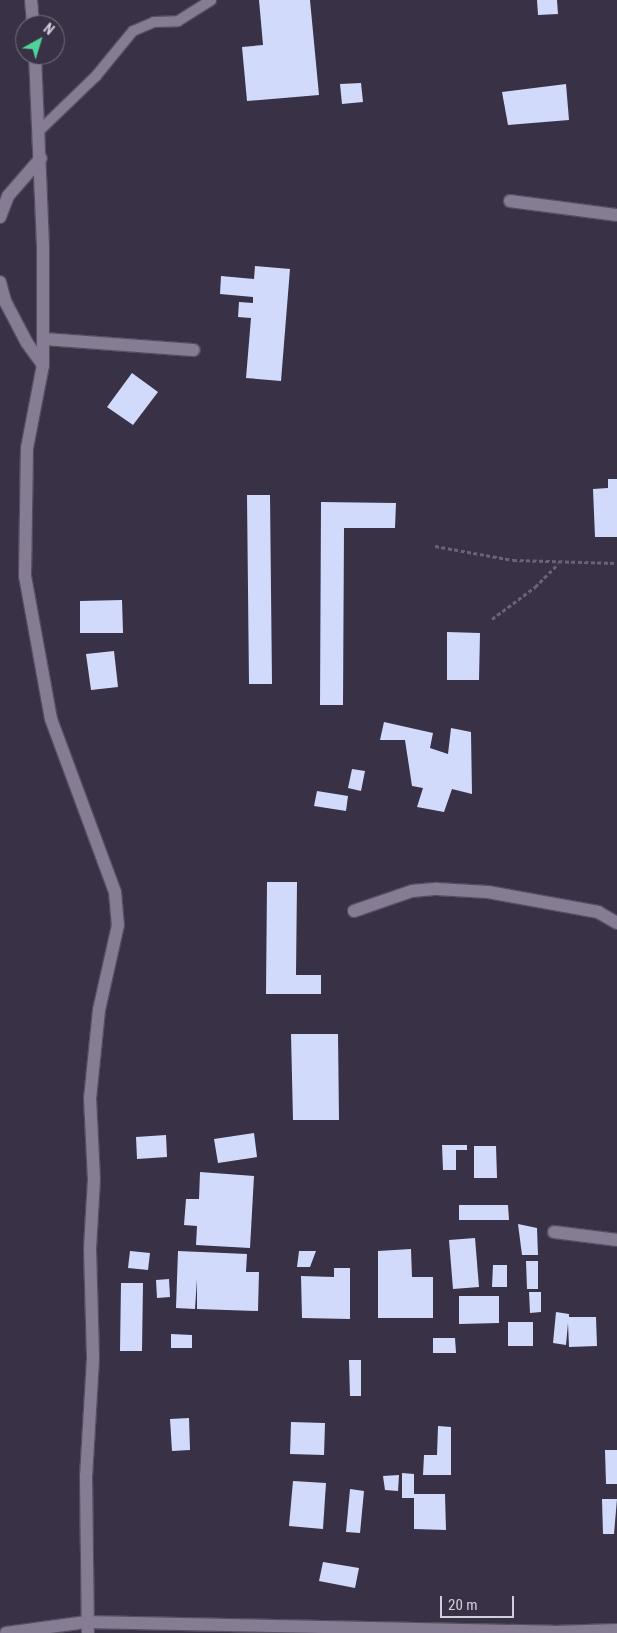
<!DOCTYPE html>
<html>
<head>
<meta charset="utf-8">
<style>
  body { margin:0 }
  #map { position:relative; width:617px; height:1633px; overflow:hidden; background:#393145; font-family:"Roboto Condensed",sans-serif }
  div>[style] { position:absolute }
  [style*='--x'] { left:calc(var(--x)*1px); top:calc(var(--y)*1px); width:calc(var(--w)*1px); rotate:calc(var(--a)*1deg) }
  .building>* { inset:0; background:#d2dafc }
  .path>* { height:3px; margin-top:-1.5px; transform-origin:0; background:repeating-linear-gradient(90deg,#6a6375 0 4px,transparent 0 6.5px) }
  .roads { filter:drop-shadow(1px 0 #564f60) drop-shadow(-1px 0 #564f60) drop-shadow(0 1px #564f60) drop-shadow(0 -1px #564f60) }
  .lane>* { height:10px; margin:-5px; padding:0 5px; transform-origin:5px; border-radius:5px; background:#867c94 }
  .street>* { height:12px; margin:-6px; padding:0 6px; transform-origin:6px; border-radius:6px; background:#867c94 }
  span { translate:-50% -50%; white-space:nowrap; text-align:center; line-height:1.15; -webkit-text-stroke:5px #393145; paint-order:stroke }
  .north { position:absolute; left:15px; top:15px; width:50px; height:50px; box-sizing:border-box; background:#393145; border:1px solid #777081; border-radius:50%; rotate:39deg; font-size:14px; font-weight:700; line-height:20px; text-align:center; color:#d3cedb }
  .north::after { content:''; display:block; margin:auto; width:18px; height:22px; background:#4fd399; clip-path:polygon(50% 0,100% 100%,50% 72%,0 100%) }
  .scale { position:absolute; left:440px; top:1596px; width:74px; height:22px; box-sizing:border-box; border:2px solid #d3cedb; border-top:0; padding-left:6px; font-size:15px; line-height:18px; white-space:nowrap; color:#d3cedb; -webkit-text-stroke:4px #393145; paint-order:stroke }
</style>
</head>
<body>
<div id="map">
  <div class="building">
    <i style="clip-path:polygon(259px 0,310px 0,319px 95px,247px 101px,242px 47px,263px 45px)"></i>
    <i style="clip-path:polygon(537px 0,557px 0,558px 14px,538px 15px)"></i>
    <i style="clip-path:polygon(361px 83px,363px 102px,342px 104px,340px 84px)"></i>
    <i style="clip-path:polygon(566px 84px,569px 120px,508px 125px,502px 92px)"></i>
    <i style="clip-path:polygon(255px 266px,290px 269px,281px 381px,246px 378px,251px 318px,238px 317px,239px 302px,253px 303px,253px 297px,220px 294px,221px 276px,254px 279px)"></i>
    <i style="clip-path:polygon(132px 373px,158px 392px,133px 425px,107px 407px)"></i>
    <i style="clip-path:polygon(608px 479px,617px 479px,617px 537px,595px 537px,593px 489px,608px 488px)"></i>
    <i style="clip-path:polygon(247px 495px,270px 495px,272px 684px,249px 684px)"></i>
    <i style="clip-path:polygon(321px 502px,396px 503px,395px 528px,344px 528px,343px 705px,320px 705px)"></i>
    <i style="clip-path:polygon(122px 600px,123px 633px,80px 633px,80px 601px)"></i>
    <i style="clip-path:polygon(447px 632px,480px 633px,479px 680px,447px 680px)"></i>
    <i style="clip-path:polygon(114px 651px,118px 687px,91px 690px,86px 654px)"></i>
    <i style="clip-path:polygon(384px 722px,433px 733px,430px 748px,448px 754px,451px 728px,471px 732px,472px 794px,452px 789px,444px 812px,417px 807px,423px 788px,412px 786px,405px 740px,380px 740px)"></i>
    <i style="clip-path:polygon(352px 769px,365px 771px,361px 791px,348px 788px)"></i>
    <i style="clip-path:polygon(317px 791px,348px 796px,346px 811px,314px 806px)"></i>
    <i style="clip-path:polygon(267px 882px,297px 882px,296px 975px,321px 975px,321px 994px,266px 994px)"></i>
    <i style="clip-path:polygon(291px 1034px,338px 1034px,339px 1120px,293px 1120px)"></i>
    <i style="clip-path:polygon(254px 1133px,257px 1157px,218px 1163px,214px 1139px)"></i>
    <i style="clip-path:polygon(166px 1135px,167px 1157px,137px 1159px,136px 1137px)"></i>
    <i style="clip-path:polygon(442px 1145px,467px 1145px,467px 1150px,456px 1150px,456px 1170px,443px 1170px)"></i>
    <i style="clip-path:polygon(474px 1146px,496px 1146px,497px 1178px,474px 1178px)"></i>
    <i style="clip-path:polygon(200px 1172px,254px 1176px,250px 1248px,196px 1245px,197px 1226px,184px 1225px,186px 1199px,199px 1199px)"></i>
    <i style="clip-path:polygon(459px 1205px,508px 1205px,509px 1220px,459px 1220px)"></i>
    <i style="clip-path:polygon(518px 1224px,537px 1228px,538px 1255px,522px 1255px)"></i>
    <i style="clip-path:polygon(475px 1238px,479px 1287px,453px 1289px,449px 1240px)"></i>
    <i style="clip-path:polygon(411px 1249px,412px 1277px,433px 1277px,433px 1318px,378px 1318px,378px 1251px)"></i>
    <i style="clip-path:polygon(130px 1251px,150px 1253px,148px 1270px,128px 1268px)"></i>
    <i style="clip-path:polygon(178px 1251px,247px 1254px,246px 1272px,259px 1272px,258px 1311px,197px 1309px,197px 1279px,195px 1309px,176px 1308px)"></i>
    <i style="clip-path:polygon(299px 1251px,316px 1251px,310px 1267px,297px 1267px)"></i>
    <i style="clip-path:polygon(526px 1261px,538px 1261px,538px 1289px,527px 1289px)"></i>
    <i style="clip-path:polygon(493px 1265px,507px 1265px,507px 1287px,492px 1287px)"></i>
    <i style="clip-path:polygon(334px 1268px,350px 1268px,350px 1319px,302px 1318px,301px 1276px,334px 1277px)"></i>
    <i style="clip-path:polygon(169px 1279px,170px 1297px,157px 1298px,156px 1280px)"></i>
    <i style="clip-path:polygon(121px 1283px,143px 1283px,142px 1351px,120px 1351px)"></i>
    <i style="clip-path:polygon(529px 1292px,541px 1292px,541px 1312px,530px 1313px)"></i>
    <i style="clip-path:polygon(459px 1296px,499px 1296px,499px 1323px,459px 1324px)"></i>
    <i style="clip-path:polygon(556px 1312px,569px 1314px,569px 1317px,596px 1317px,597px 1346px,569px 1347px,568px 1323px,566px 1345px,553px 1343px)"></i>
    <i style="clip-path:polygon(508px 1322px,533px 1322px,533px 1346px,508px 1346px)"></i>
    <i style="clip-path:polygon(171px 1334px,192px 1335px,192px 1348px,171px 1348px)"></i>
    <i style="clip-path:polygon(433px 1338px,455px 1338px,456px 1353px,433px 1353px)"></i>
    <i style="clip-path:polygon(349px 1360px,361px 1360px,361px 1396px,350px 1396px)"></i>
    <i style="clip-path:polygon(189px 1418px,190px 1450px,172px 1451px,170px 1419px)"></i>
    <i style="clip-path:polygon(291px 1422px,325px 1423px,324px 1455px,290px 1454px)"></i>
    <i style="clip-path:polygon(438px 1426px,451px 1427px,451px 1475px,423px 1475px,424px 1455px,437px 1455px)"></i>
    <i style="clip-path:polygon(605px 1450px,617px 1450px,617px 1484px,606px 1484px)"></i>
    <i style="clip-path:polygon(402px 1473px,414px 1474px,414px 1494px,445px 1494px,446px 1530px,414px 1529px,414px 1498px,402px 1498px)"></i>
    <i style="clip-path:polygon(399px 1475px,398px 1491px,385px 1490px,383px 1476px)"></i>
    <i style="clip-path:polygon(293px 1481px,326px 1483px,323px 1529px,289px 1526px)"></i>
    <i style="clip-path:polygon(350px 1489px,364px 1491px,360px 1533px,346px 1532px)"></i>
    <i style="clip-path:polygon(602px 1499px,617px 1499px,614px 1534px,603px 1534px)"></i>
    <i style="clip-path:polygon(323px 1562px,359px 1568px,355px 1588px,319px 1581px)"></i>
  </div>
  <div class="path">
    <i style="--x:435;--y:546;--w:79;--a:10.2"></i>
    <i style="--x:513;--y:560;--w:104;--a:1.7"></i>
    <i style="--x:492;--y:619;--w:54;--a:-36.7"></i>
    <i style="--x:535;--y:587;--w:33;--a:-45"></i>
  </div>
  <div class="roads">
    <div class="lane">
      <i style="--x:40;--y:130;--w:78;--a:-44"></i>
      <i style="--x:96;--y:76;--w:58;--a:-50.6"></i>
      <i style="--x:133;--y:31;--w:23;--a:-23"></i>
      <i style="--x:154;--y:22;--w:24;--a:-2"></i>
      <i style="--x:178;--y:21;--w:39;--a:-32"></i>
    </div>
    <div class="street">
      <i style="--x:31;--y:0;--w:25;--a:85"></i>
      <i style="--x:35;--y:55;--w:192;--a:87.6"></i>
      <i style="--x:43;--y:247;--w:118;--a:90"></i>
      <i style="--x:43;--y:365;--w:85;--a:100.9"></i>
      <i style="--x:27;--y:448;--w:128;--a:90.9"></i>
      <i style="--x:25;--y:576;--w:145;--a:79.7"></i>
      <i style="--x:51;--y:719;--w:184;--a:69.7"></i>
      <i style="--x:115;--y:892;--w:33;--a:85"></i>
      <i style="--x:118;--y:925;--w:87;--a:102.6"></i>
      <i style="--x:99;--y:1010;--w:88;--a:95.8"></i>
      <i style="--x:90;--y:1098;--w:81;--a:87.2"></i>
      <i style="--x:94;--y:1179;--w:70;--a:93.3"></i>
      <i style="--x:90;--y:1249;--w:110;--a:88.4"></i>
      <i style="--x:93;--y:1359;--w:117;--a:93.4"></i>
      <i style="--x:86;--y:1476;--w:157;--a:89.3"></i>
      <i style="--x:510;--y:201;--w:108;--a:7.5"></i>
      <i style="--x:0;--y:217;--w:22;--a:-69"></i>
      <i style="--x:8;--y:196;--w:50;--a:-49"></i>
      <i style="--x:0;--y:282;--w:20;--a:75"></i>
      <i style="--x:5;--y:301;--w:47;--a:62.4"></i>
      <i style="--x:27;--y:343;--w:27;--a:54"></i>
      <i style="--x:44;--y:339;--w:150;--a:4.2"></i>
      <i style="--x:354;--y:911;--w:61;--a:-19"></i>
      <i style="--x:412;--y:891;--w:25;--a:-5"></i>
      <i style="--x:437;--y:889;--w:51;--a:3.4"></i>
      <i style="--x:488;--y:892;--w:112;--a:10.3"></i>
      <i style="--x:598;--y:912;--w:22;--a:30"></i>
      <i style="--x:554;--y:1232;--w:64;--a:7.2"></i>
      <i style="--x:6;--y:1633;--w:81;--a:-7.8"></i>
      <i style="--x:86;--y:1622;--w:467;--a:1.2"></i>
      <i style="--x:553;--y:1632;--w:64;--a:-1.8"></i>
    </div>
  </div>
  <div class="north">N</div>
  <div class="scale">20 m</div>
</div>
</body>
</html>
